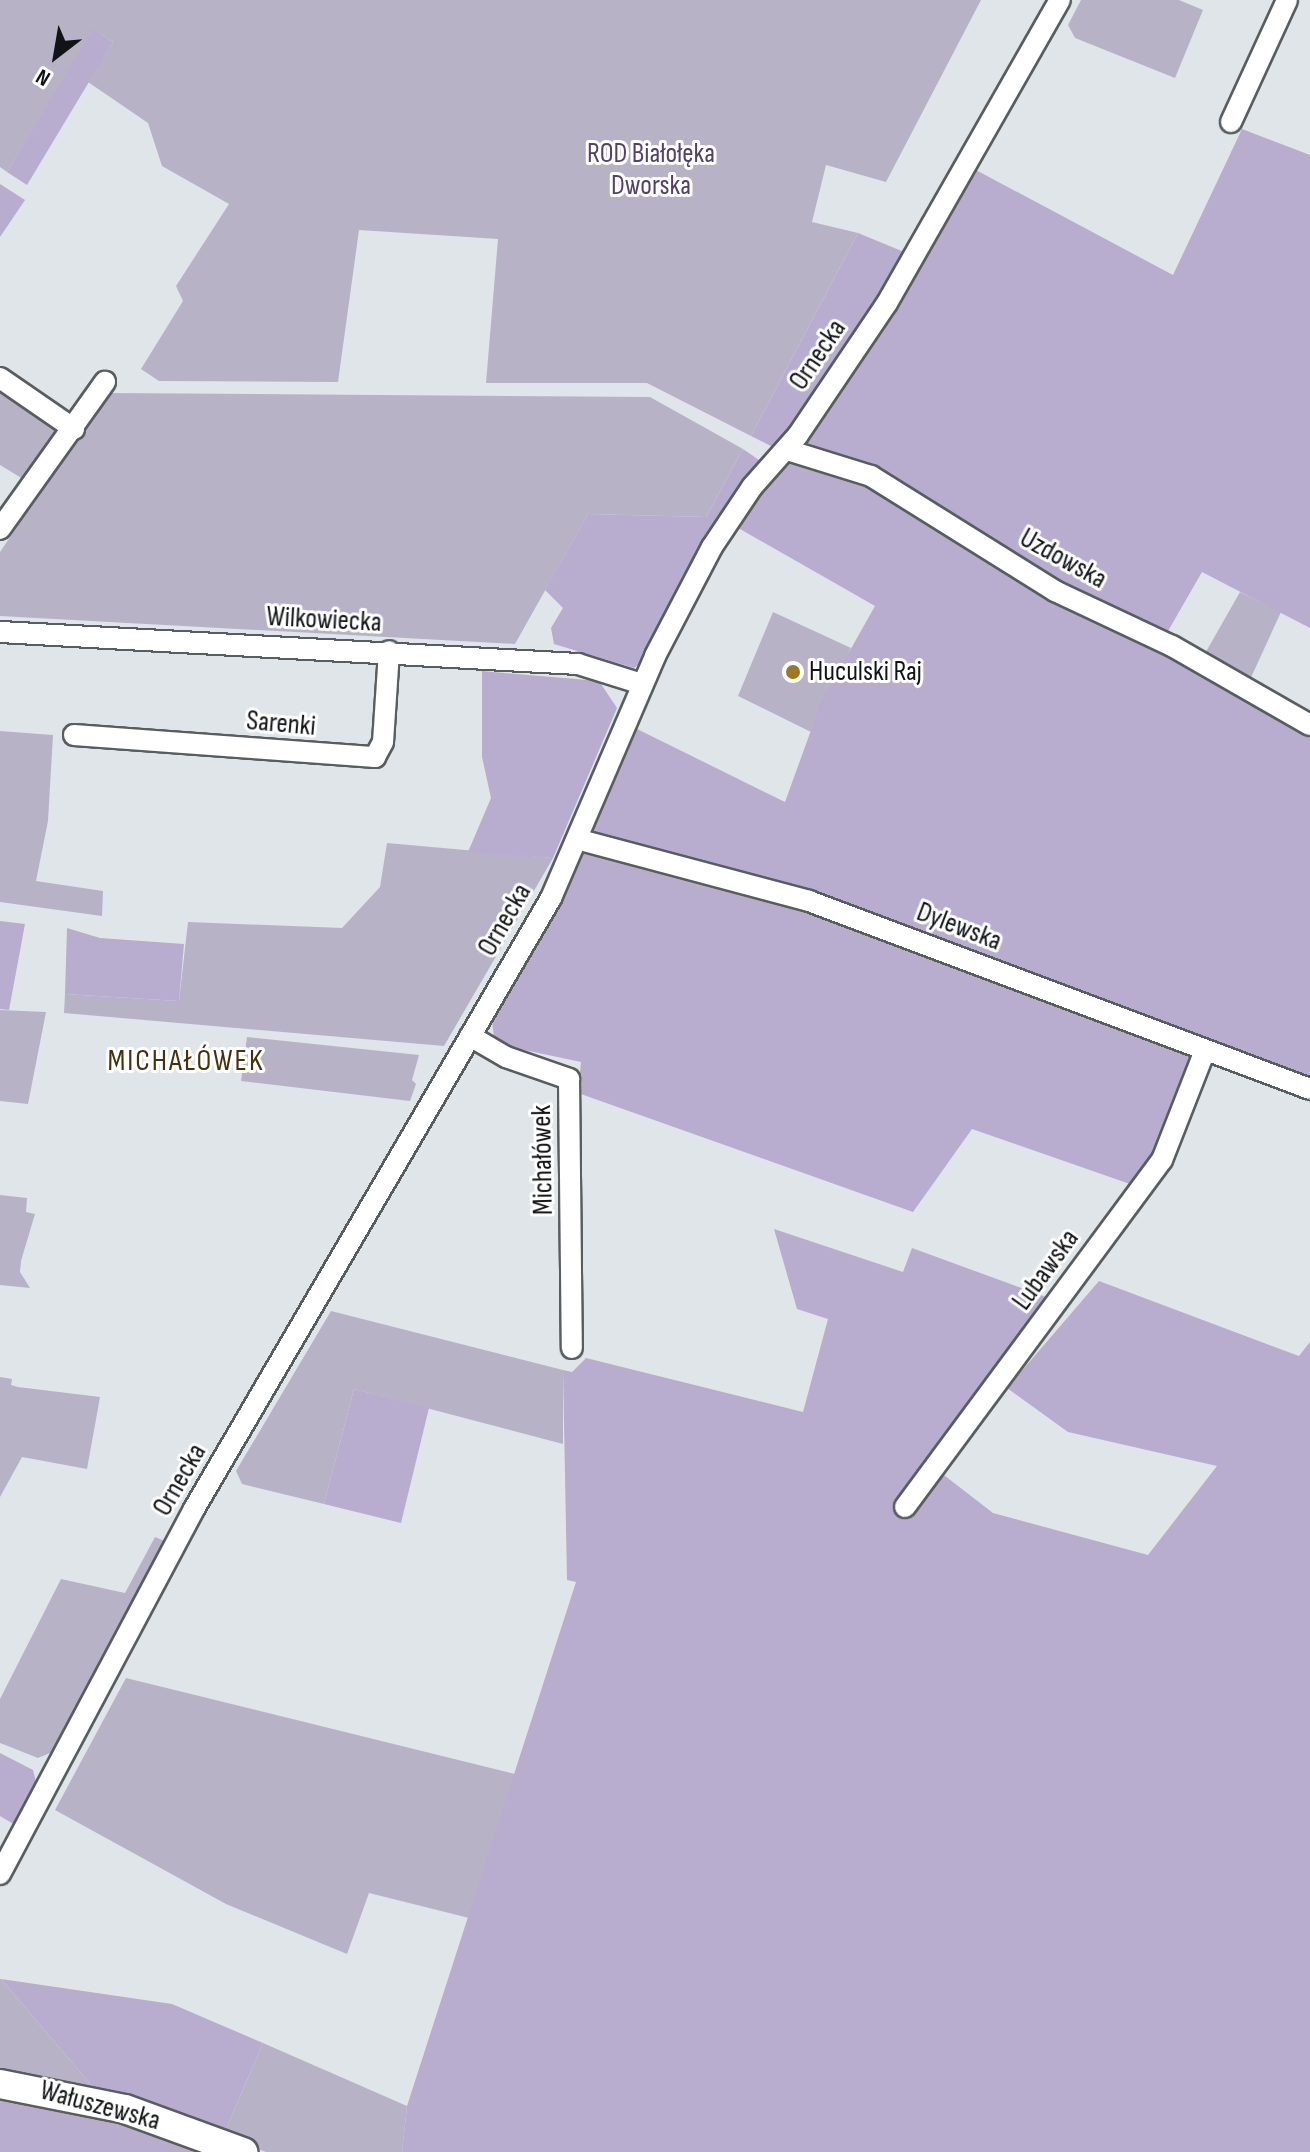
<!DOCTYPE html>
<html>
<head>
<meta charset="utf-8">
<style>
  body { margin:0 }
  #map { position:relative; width:1310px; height:2152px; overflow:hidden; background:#e0e5e9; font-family:"Sofia Sans Condensed",sans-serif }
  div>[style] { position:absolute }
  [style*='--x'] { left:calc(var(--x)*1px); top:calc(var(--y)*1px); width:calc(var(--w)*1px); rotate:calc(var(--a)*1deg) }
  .green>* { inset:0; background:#b8b2c7 }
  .forest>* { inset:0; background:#b8adce }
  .roads { filter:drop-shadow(2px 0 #585d60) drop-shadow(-2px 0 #585d60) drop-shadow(0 2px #585d60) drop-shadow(0 -2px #585d60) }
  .street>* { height:20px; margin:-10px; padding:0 10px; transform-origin:10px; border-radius:10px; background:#fff }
  .secondary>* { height:28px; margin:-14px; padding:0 14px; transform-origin:14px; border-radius:14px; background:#fff }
  .dots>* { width:22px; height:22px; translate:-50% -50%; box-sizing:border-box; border:4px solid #fff; border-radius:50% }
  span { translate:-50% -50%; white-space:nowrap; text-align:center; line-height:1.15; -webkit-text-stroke:6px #fff; paint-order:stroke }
  .park-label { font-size:28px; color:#52406e }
  .street-label { font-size:28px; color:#111314 }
  .poi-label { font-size:28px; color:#111314 }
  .left { translate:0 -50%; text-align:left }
  .neighbourhood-label { font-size:30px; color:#45320a; letter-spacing:2px }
  .north { position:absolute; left:16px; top:16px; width:80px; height:80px; -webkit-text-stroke:6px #fff; paint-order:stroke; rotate:211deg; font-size:22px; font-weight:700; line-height:32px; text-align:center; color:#111314 }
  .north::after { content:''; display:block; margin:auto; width:28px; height:36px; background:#111314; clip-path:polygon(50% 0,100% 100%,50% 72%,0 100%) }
</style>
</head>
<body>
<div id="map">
  <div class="green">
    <i style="clip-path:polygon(0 0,981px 0,886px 182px,826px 165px,812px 222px,858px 233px,751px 436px,647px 383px,486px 383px,498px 239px,359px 230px,338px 382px,159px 381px,141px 369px,183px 301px,176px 286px,229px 204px,162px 166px,148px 123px,88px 82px,113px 42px,94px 30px,7px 172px,0 167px)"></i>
    <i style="clip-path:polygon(1081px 0,1179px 0,1203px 10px,1175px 78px,1075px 38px,1068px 25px)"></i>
    <i style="clip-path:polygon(0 390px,56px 429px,50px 448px,28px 482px,0 465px)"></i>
    <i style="clip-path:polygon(108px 393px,650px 397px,743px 449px,706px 517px,588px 514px,515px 644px,0 616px,0 552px)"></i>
    <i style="clip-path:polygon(1240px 592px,1281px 612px,1248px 684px,1203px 657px)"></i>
    <i style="clip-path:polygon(773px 612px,851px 648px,811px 732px,738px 696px)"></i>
    <i style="clip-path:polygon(0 731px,53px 735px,48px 821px,36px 881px,103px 891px,102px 916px,0 902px)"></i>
    <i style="clip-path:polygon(387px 843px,553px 858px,444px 1046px,64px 1013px,65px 994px,179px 1001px,188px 922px,342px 928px,380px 887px)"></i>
    <i style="clip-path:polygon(0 1010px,46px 1012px,28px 1104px,0 1101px)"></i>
    <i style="clip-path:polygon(247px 1037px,419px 1055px,412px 1080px,416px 1084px,410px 1101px,241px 1081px)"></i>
    <i style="clip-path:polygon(0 1195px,27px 1198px,26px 1212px,35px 1214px,21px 1261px,20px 1272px,30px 1288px,0 1285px)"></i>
    <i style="clip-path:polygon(331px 1311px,563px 1370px,563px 1444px,354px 1389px,324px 1504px,242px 1484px,236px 1471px)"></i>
    <i style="clip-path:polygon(0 1377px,12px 1379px,11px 1385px,18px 1387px,100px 1397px,87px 1469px,22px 1457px,0 1497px)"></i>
    <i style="clip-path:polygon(155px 1537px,167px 1542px,57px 1750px,38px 1758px,0 1743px,0 1699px,61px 1579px,125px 1593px)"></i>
    <i style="clip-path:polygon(126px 1678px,515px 1774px,469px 1918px,369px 1893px,347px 1954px,226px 1904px,55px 1810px)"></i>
    <i style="clip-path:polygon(0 1979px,1px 1979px,98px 2093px,0 2075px)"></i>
    <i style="clip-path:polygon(263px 2043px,407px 2106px,402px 2152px,266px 2152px,223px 2136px)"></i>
  </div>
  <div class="forest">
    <i style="clip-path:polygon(93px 29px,113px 42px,27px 185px,7px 172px)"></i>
    <i style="clip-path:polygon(1242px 129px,1310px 155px,1310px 628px,1202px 572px,1164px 638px,808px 449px,804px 439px,974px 169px,1173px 275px)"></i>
    <i style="clip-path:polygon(0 184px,25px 200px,0 237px)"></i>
    <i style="clip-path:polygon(858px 233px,909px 254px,794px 430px,775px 448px,751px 436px)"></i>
    <i style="clip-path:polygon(743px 449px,762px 462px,651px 655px,634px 668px,554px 644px,551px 628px,563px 608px,545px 590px,588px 514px,706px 517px)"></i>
    <i style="clip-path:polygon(801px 458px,849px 474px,1310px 728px,1310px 1081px,1201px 1044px,1148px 1162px,1130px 1184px,972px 1129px,913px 1212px,578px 1093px,581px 1062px,515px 1048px,494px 1038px,492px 1020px,585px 850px,633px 727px,785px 802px,822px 700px,875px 606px,733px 525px,781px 464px)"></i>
    <i style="clip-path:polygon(482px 671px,599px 681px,617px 708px,553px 858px,468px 852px,491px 798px,482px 757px)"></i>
    <i style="clip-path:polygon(0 921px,25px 924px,9px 1010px,0 1009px)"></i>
    <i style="clip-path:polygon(67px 928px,100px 938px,184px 944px,179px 1001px,65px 994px)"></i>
    <i style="clip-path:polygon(774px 1229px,903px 1272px,912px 1248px,1046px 1297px,927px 1462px,993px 1513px,1148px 1555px,1217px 1466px,1068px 1432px,1007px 1388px,1099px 1281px,1299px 1356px,1310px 1342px,1310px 2152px,402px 2152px,407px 2106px,576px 1582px,567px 1580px,563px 1370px,572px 1372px,586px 1358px,803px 1412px,828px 1319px,797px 1309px)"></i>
    <i style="clip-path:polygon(354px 1389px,429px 1408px,401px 1523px,324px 1504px)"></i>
    <i style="clip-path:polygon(0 1753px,33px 1770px,36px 1782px,15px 1825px,0 1816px)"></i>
    <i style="clip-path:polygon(1px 1979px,172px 2004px,263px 2043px,223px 2136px,98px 2093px)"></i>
    <i style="clip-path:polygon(0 2096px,94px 2113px,221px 2152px,0 2152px)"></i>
  </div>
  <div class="roads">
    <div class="street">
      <i style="--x:1231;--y:122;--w:134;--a:-65.3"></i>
      <i style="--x:0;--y:378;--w:90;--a:34.6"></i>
      <i style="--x:787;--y:450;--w:88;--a:17.2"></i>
      <i style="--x:871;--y:476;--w:217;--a:32"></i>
      <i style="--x:1055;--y:591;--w:129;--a:25.2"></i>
      <i style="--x:1172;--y:646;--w:159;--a:29.8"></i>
      <i style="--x:0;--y:529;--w:181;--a:-54.5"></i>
      <i style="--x:0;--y:632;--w:579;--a:3.17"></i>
      <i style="--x:578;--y:664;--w:67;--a:17.4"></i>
      <i style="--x:74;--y:735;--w:302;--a:4.2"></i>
      <i style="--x:375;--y:757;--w:17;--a:-62"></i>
      <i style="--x:383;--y:742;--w:91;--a:-86.2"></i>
      <i style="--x:580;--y:840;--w:237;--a:14.9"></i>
      <i style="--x:809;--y:901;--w:535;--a:20.57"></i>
      <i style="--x:470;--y:1036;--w:42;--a:30.3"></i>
      <i style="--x:506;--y:1057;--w:67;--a:19.2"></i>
      <i style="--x:569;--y:1079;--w:269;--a:89.4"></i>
      <i style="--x:905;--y:1507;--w:432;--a:-53.5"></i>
      <i style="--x:1162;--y:1160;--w:118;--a:-68.6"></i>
      <i style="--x:0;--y:1874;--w:413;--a:-62"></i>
      <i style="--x:194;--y:1509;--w:708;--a:-59.7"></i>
      <i style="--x:551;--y:898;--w:263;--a:-66.7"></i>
      <i style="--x:655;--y:656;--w:123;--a:-62.4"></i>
      <i style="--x:712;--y:547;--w:72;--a:-56.3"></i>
      <i style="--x:752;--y:487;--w:69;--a:-48.5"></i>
      <i style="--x:798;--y:435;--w:159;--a:-56"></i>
      <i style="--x:887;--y:303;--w:349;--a:-60.3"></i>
    </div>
    <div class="secondary">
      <i style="--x:0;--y:2084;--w:127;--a:11.3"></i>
      <i style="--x:125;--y:2109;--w:126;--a:20"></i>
    </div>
  </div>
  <div class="dots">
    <i style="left:793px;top:672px;background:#9d7724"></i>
  </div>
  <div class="park-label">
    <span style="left:651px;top:170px">ROD Białołęka<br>Dworska</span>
  </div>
  <div class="street-label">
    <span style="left:818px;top:355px;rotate:-56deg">Ornecka</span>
    <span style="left:1063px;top:559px;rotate:29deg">Uzdowska</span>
    <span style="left:324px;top:620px;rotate:3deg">Wilkowiecka</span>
    <span style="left:281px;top:724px;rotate:5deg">Sarenki</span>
    <span style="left:505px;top:920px;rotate:-60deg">Ornecka</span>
    <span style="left:959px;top:927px;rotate:21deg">Dylewska</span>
    <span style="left:543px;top:1160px;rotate:-91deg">Michałówek</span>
    <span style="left:1046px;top:1270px;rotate:-54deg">Lubawska</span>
    <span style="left:180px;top:1480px;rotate:-60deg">Ornecka</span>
    <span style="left:100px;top:2106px;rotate:15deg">Wałuszewska</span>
  </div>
  <div class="poi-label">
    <span class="left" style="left:809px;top:672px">Huculski Raj</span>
  </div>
  <div class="neighbourhood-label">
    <span style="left:186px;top:1061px">MICHAŁÓWEK</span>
  </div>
  <div class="north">N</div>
</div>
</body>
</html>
